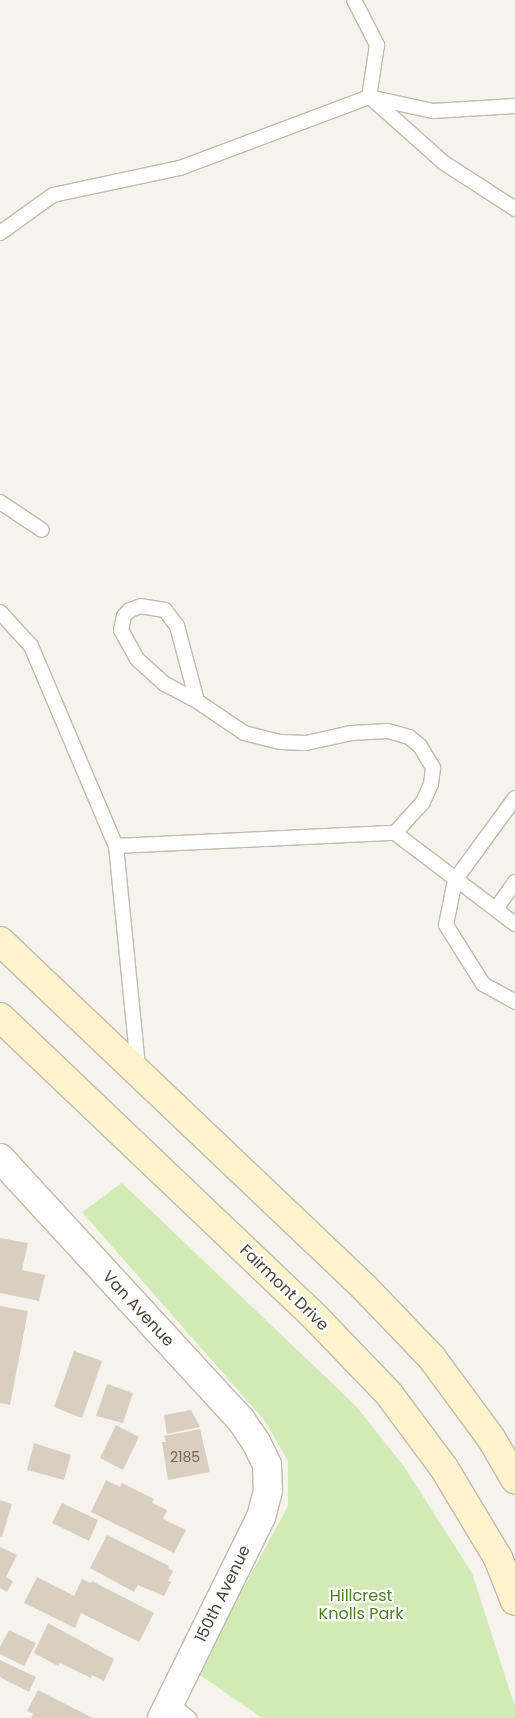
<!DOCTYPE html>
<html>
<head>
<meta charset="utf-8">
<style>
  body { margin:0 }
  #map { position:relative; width:515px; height:1718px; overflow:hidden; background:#f6f3ec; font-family:Poppins,sans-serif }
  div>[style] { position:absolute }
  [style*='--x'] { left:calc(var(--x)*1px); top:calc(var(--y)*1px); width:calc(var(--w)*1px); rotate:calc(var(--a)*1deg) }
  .green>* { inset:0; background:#d2eab5 }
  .building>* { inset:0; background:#d8cfc1 }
  .roads { filter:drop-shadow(1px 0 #c2bbae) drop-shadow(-1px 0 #c2bbae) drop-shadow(0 1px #c2bbae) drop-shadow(0 -1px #c2bbae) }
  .service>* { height:14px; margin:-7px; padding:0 7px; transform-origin:7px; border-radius:7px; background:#fff }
  .minor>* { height:28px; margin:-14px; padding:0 14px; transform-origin:14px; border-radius:14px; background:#fff }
  .secondary>* { height:28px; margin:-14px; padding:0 14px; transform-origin:14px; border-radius:14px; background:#fff3cd }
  span { translate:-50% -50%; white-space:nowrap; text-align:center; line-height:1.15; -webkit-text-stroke:4.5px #fff; paint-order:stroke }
  .number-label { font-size:14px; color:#6e675b }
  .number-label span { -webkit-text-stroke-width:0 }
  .street-label { font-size:16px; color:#4b4439 }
  .park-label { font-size:16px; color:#4a7f2a }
</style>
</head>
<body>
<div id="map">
  <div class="green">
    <i style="clip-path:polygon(122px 1183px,356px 1406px,405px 1468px,472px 1573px,515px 1707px,515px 1718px,262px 1718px,197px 1673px,288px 1506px,288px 1461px,265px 1421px,82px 1212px)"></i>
  </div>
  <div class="building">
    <i style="clip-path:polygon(0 1238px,28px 1243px,22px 1270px,45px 1275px,39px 1301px,0 1293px)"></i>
    <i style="clip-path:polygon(0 1306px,28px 1311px,10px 1405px,0 1403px)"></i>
    <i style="clip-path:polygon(74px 1351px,102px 1361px,82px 1418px,54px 1407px)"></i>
    <i style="clip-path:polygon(107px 1384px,133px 1393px,123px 1423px,96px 1416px)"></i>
    <i style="clip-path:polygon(191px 1410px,200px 1427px,167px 1434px,164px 1415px)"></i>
    <i style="clip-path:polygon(116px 1425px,139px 1437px,123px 1470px,100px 1458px)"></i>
    <i style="clip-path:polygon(200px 1429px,210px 1472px,168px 1480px,162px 1442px,166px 1442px,164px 1436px)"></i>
    <i style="clip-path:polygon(34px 1443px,71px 1455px,64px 1480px,27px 1470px)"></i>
    <i style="clip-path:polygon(106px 1480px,120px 1487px,122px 1483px,154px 1499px,152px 1503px,167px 1510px,163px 1519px,186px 1530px,174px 1553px,91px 1512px)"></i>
    <i style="clip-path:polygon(0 1500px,12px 1504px,2px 1537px,0 1536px)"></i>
    <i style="clip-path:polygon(62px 1503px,98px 1520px,89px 1541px,52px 1523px)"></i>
    <i style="clip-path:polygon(107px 1535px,169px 1566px,168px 1568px,173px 1571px,168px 1581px,171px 1582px,164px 1596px,138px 1585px,134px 1592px,90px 1568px)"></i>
    <i style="clip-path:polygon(0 1547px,17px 1555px,6px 1577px,13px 1581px,7px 1592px,0 1588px)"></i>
    <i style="clip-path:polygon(37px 1577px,74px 1596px,82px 1579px,91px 1583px,92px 1581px,154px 1613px,139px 1642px,81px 1613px,75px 1628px,24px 1603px)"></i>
    <i style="clip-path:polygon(48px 1623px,114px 1659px,104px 1681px,92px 1675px,91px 1678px,60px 1663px,58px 1666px,34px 1653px)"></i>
    <i style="clip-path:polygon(9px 1630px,36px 1643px,24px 1666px,0 1654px,0 1647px)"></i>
    <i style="clip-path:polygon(0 1660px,36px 1677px,29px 1692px,0 1677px)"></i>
    <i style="clip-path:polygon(38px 1690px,93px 1718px,31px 1718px,33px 1714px,27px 1711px)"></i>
  </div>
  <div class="roads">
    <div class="service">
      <i style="--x:354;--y:0;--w:51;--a:62.9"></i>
      <i style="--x:377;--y:45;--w:53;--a:98.7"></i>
      <i style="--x:370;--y:97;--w:99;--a:41.7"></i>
      <i style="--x:444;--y:163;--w:85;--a:32.9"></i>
      <i style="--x:0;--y:233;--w:65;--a:-35.6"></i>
      <i style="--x:53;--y:195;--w:130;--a:-12"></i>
      <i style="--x:180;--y:168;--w:202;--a:-20.6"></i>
      <i style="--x:369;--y:97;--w:66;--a:12.3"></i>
      <i style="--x:433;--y:111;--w:82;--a:-3.5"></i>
      <i style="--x:0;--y:502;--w:50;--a:33.7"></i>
      <i style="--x:0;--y:612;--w:46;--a:47.6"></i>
      <i style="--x:31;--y:646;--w:217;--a:67"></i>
      <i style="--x:116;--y:846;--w:223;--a:84.3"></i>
      <i style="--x:197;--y:701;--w:78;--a:-104.9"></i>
      <i style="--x:177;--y:626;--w:20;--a:-127"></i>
      <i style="--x:165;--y:610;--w:24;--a:-171"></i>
      <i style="--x:141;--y:606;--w:12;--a:160"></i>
      <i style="--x:130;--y:610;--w:8;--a:135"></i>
      <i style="--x:124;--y:616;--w:14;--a:102"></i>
      <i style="--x:121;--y:630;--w:33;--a:61"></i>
      <i style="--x:137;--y:659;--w:38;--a:42"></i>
      <i style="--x:165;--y:684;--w:36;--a:28"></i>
      <i style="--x:197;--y:701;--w:57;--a:34.2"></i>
      <i style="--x:244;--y:733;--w:37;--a:14"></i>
      <i style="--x:280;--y:742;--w:26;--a:2"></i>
      <i style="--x:306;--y:743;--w:46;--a:-12.5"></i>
      <i style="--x:351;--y:733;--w:37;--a:-3"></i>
      <i style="--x:388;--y:731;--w:22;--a:16"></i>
      <i style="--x:409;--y:737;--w:14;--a:39"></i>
      <i style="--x:420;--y:746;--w:26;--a:59"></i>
      <i style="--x:433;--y:768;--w:16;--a:97"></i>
      <i style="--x:431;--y:784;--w:20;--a:114"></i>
      <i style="--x:423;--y:802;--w:42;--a:132.1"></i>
      <i style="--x:515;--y:798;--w:102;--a:126.2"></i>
      <i style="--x:455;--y:880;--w:46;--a:101.3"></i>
      <i style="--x:446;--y:925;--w:70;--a:57.9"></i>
      <i style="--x:483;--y:984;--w:37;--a:29"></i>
      <i style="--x:116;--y:846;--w:279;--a:-2.7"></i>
      <i style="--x:395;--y:833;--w:151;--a:37.2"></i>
      <i style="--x:496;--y:909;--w:33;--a:-55"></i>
      <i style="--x:169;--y:1702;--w:26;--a:39"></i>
    </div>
    <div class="minor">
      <i style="--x:0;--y:1158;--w:356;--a:47.4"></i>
      <i style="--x:241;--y:1420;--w:27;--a:56"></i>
      <i style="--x:256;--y:1442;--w:25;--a:64"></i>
      <i style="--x:267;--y:1465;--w:26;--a:88"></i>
      <i style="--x:268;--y:1491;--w:27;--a:105"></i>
      <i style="--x:261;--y:1517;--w:224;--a:116.2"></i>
    </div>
    <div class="secondary">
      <i style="--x:0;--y:941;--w:502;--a:43.55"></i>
      <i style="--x:364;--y:1287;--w:98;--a:46.2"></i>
      <i style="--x:432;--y:1358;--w:99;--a:53.6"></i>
      <i style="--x:491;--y:1438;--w:48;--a:59.7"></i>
      <i style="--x:0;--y:1017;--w:435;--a:43.6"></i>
      <i style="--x:315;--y:1317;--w:107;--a:46.1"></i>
      <i style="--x:389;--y:1394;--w:92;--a:53.4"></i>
      <i style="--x:444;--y:1468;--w:105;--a:59"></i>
      <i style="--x:498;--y:1558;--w:46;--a:68.4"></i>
    </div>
  </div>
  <div class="number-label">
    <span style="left:185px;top:1457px">2185</span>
  </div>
  <div class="street-label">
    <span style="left:284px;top:1288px;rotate:44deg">Fairmont Drive</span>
    <span style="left:138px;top:1309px;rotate:47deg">Van Avenue</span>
    <span style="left:223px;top:1594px;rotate:-64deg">150th Avenue</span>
  </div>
  <div class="park-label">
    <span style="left:361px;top:1605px">Hillcrest<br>Knolls Park</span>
  </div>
</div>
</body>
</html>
